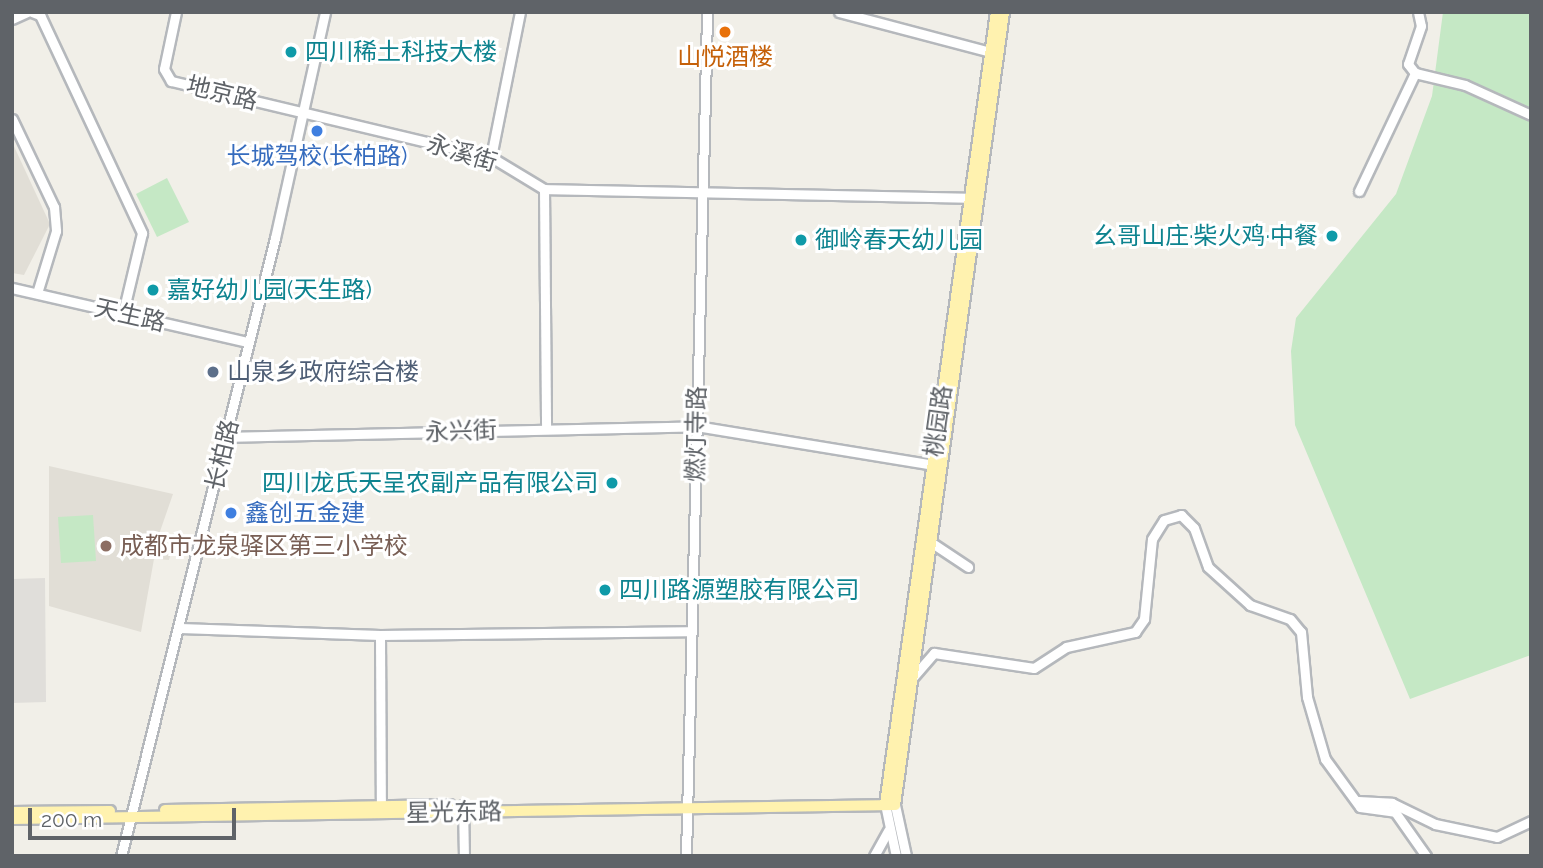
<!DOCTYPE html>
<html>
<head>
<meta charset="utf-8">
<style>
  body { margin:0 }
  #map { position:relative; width:1543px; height:868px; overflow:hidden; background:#f1efe8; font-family:Raleway,"Noto Sans SC",sans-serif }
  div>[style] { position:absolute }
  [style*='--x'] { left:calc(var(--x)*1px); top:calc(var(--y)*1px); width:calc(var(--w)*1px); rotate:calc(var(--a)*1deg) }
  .industrial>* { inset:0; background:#e0deda }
  .education>* { inset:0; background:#e1ded6 }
  .green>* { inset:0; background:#c5e8c5 }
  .roads { filter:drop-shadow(2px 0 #b5b8bc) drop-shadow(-2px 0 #b5b8bc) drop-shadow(0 2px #b5b8bc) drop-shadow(0 -2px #b5b8bc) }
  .minor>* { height:9px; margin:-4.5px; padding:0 4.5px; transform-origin:4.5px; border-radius:4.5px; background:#fff }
  .major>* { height:10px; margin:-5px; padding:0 5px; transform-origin:5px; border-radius:5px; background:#fff2af }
  .dots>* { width:19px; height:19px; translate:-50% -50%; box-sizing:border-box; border:4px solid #fff; border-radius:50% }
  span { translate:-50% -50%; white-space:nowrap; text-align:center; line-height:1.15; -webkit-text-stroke:6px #fff; paint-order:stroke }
  .culture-label { font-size:24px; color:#0d838f }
  .left { translate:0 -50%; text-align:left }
  .right { translate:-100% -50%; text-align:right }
  .food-label { font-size:24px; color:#c56008 }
  .street-label { font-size:24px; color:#5f6368 }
  .shop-label { font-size:24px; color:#366cbe }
  .service-label { font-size:24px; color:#4e5e75 }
  .education-label { font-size:24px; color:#785e54 }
  .frame { position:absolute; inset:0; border:14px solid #5f6368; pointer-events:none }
  .scale { position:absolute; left:28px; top:808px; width:208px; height:32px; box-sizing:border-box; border:4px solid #5f6368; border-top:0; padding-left:9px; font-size:21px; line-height:24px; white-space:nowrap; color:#5f6368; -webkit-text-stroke:5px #fff; paint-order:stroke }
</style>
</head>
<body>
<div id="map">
  <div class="industrial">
    <i style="clip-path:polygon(45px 578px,46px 702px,12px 703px,12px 579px)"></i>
  </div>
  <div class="education">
    <i style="clip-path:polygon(12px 142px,50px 224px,24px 275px,12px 273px)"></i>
    <i style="clip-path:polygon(49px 466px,173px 494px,156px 543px,172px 549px,169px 560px,154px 559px,141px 632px,49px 606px)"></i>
  </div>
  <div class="green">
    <i style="clip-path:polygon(1443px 12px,1531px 12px,1531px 655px,1410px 699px,1295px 425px,1291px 351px,1296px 318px,1396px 194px,1432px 96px)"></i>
    <i style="clip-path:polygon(167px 178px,189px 222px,157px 237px,136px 194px)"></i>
    <i style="clip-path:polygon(93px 515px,96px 561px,61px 563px,58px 517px)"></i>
  </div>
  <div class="roads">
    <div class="minor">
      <i style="--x:32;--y:12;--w:9;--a:21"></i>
      <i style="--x:40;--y:15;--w:241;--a:64.9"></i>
      <i style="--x:142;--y:233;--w:82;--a:103.4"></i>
      <i style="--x:176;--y:12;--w:58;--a:101.9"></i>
      <i style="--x:164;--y:69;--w:14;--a:60"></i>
      <i style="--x:171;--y:81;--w:329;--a:13.4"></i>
      <i style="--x:491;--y:157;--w:62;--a:31.1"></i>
      <i style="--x:544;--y:189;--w:431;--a:1.2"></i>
      <i style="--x:839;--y:12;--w:160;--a:14.8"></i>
      <i style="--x:1418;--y:12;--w:14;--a:78"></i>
      <i style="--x:1421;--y:26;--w:40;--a:108.9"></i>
      <i style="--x:1408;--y:64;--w:11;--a:52"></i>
      <i style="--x:1415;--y:73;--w:51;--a:13.5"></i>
      <i style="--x:1465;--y:85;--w:72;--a:24.4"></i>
      <i style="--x:12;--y:19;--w:17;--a:-25"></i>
      <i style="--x:12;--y:119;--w:98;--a:64.5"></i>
      <i style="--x:54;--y:207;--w:24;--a:85"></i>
      <i style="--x:56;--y:231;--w:65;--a:107"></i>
      <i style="--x:491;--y:157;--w:148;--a:-78.7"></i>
      <i style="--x:544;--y:189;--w:239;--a:89.5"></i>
      <i style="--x:1359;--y:191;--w:131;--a:-64.6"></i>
      <i style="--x:12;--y:288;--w:242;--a:12.9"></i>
      <i style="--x:227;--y:437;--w:469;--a:-1.3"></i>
      <i style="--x:696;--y:426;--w:246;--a:9.3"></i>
      <i style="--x:929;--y:541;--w:47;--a:33.7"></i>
      <i style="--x:180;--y:628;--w:200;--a:2"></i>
      <i style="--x:380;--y:635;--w:311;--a:-0.7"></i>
      <i style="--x:380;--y:635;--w:170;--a:89.7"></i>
      <i style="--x:913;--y:677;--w:32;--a:-49"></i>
      <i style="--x:934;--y:653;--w:101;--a:8.5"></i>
      <i style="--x:1034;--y:668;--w:38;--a:-33"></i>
      <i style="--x:1066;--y:647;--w:71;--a:-12.3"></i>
      <i style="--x:1135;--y:632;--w:16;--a:-55"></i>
      <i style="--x:1144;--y:619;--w:80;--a:-84.3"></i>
      <i style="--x:1152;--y:539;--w:22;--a:-58"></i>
      <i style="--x:1164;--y:520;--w:18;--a:-16"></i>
      <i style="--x:1181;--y:515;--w:18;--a:45"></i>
      <i style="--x:1194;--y:528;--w:41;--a:70.3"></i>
      <i style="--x:1208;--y:567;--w:57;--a:42.1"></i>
      <i style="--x:1250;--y:605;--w:42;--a:19.3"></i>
      <i style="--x:1290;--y:619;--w:17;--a:50"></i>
      <i style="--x:1301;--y:632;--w:65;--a:84.7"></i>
      <i style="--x:1307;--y:697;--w:65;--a:73.8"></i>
      <i style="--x:1325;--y:759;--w:59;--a:53.9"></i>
      <i style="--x:1360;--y:807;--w:35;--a:8"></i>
      <i style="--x:1395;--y:812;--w:54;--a:54.8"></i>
      <i style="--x:1358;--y:801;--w:34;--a:3"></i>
      <i style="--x:1392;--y:803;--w:48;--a:26"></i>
      <i style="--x:1435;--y:824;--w:63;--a:11.8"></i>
      <i style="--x:1497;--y:837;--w:38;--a:-25"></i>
      <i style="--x:885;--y:804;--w:53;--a:78.1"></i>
      <i style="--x:463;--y:805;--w:51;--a:88.9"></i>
      <i style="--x:895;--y:805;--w:52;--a:77.8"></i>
      <i style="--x:121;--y:856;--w:637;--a:-76.01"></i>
      <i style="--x:275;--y:238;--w:231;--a:-77.5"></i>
      <i style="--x:686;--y:856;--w:844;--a:-88.57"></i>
      <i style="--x:874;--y:856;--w:29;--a:-61"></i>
    </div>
    <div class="major">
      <i style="--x:885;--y:804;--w:800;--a:-82.02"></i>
      <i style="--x:165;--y:810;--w:285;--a:-1"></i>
      <i style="--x:12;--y:812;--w:98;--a:-0.6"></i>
      <i style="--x:12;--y:819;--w:883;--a:-0.91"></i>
      <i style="--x:895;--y:805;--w:800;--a:-82.17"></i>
    </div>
  </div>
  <div class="dots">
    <i style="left:725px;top:32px;background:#e8710a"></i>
    <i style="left:291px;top:52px;background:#0f9aa8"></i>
    <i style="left:317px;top:131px;background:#3f7fe0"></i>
    <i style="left:1332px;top:236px;background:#0f9aa8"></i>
    <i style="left:801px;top:240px;background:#0f9aa8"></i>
    <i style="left:153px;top:290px;background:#0f9aa8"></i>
    <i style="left:213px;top:372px;background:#5c6f8a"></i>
    <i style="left:612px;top:483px;background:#0f9aa8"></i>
    <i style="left:231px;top:513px;background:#3f7fe0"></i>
    <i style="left:106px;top:546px;background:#8d6e63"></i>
    <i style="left:605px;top:590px;background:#0f9aa8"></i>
  </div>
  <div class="culture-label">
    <span class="left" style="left:305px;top:52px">四川稀土科技大楼</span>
    <span class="right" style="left:1318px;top:236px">幺哥山庄·柴火鸡·中餐</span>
    <span class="left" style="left:815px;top:240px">御岭春天幼儿园</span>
    <span class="left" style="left:167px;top:290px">嘉好幼儿园(天生路)</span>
    <span class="right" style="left:598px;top:483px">四川龙氏天呈农副产品有限公司</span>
    <span class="left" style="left:619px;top:590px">四川路源塑胶有限公司</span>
  </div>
  <div class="food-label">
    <span style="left:725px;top:57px">山悦酒楼</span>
  </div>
  <div class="street-label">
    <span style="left:222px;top:93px;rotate:14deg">地京路</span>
    <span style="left:462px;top:153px;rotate:17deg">永溪街</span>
    <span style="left:130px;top:315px;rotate:13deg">天生路</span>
    <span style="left:938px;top:421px;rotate:-82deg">桃园路</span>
    <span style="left:461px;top:431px;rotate:-2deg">永兴街</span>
    <span style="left:696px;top:434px;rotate:-89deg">燃灯寺路</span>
    <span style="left:222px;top:455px;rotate:-77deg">长柏路</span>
    <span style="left:454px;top:812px;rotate:-1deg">星光东路</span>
  </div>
  <div class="shop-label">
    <span style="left:317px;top:156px">长城驾校(长柏路)</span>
    <span class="left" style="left:245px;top:513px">鑫创五金建</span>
  </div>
  <div class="service-label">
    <span class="left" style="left:227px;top:372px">山泉乡政府综合楼</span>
  </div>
  <div class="education-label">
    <span class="left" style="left:120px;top:546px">成都市龙泉驿区第三小学校</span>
  </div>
  <div class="frame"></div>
  <div class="scale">200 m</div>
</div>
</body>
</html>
